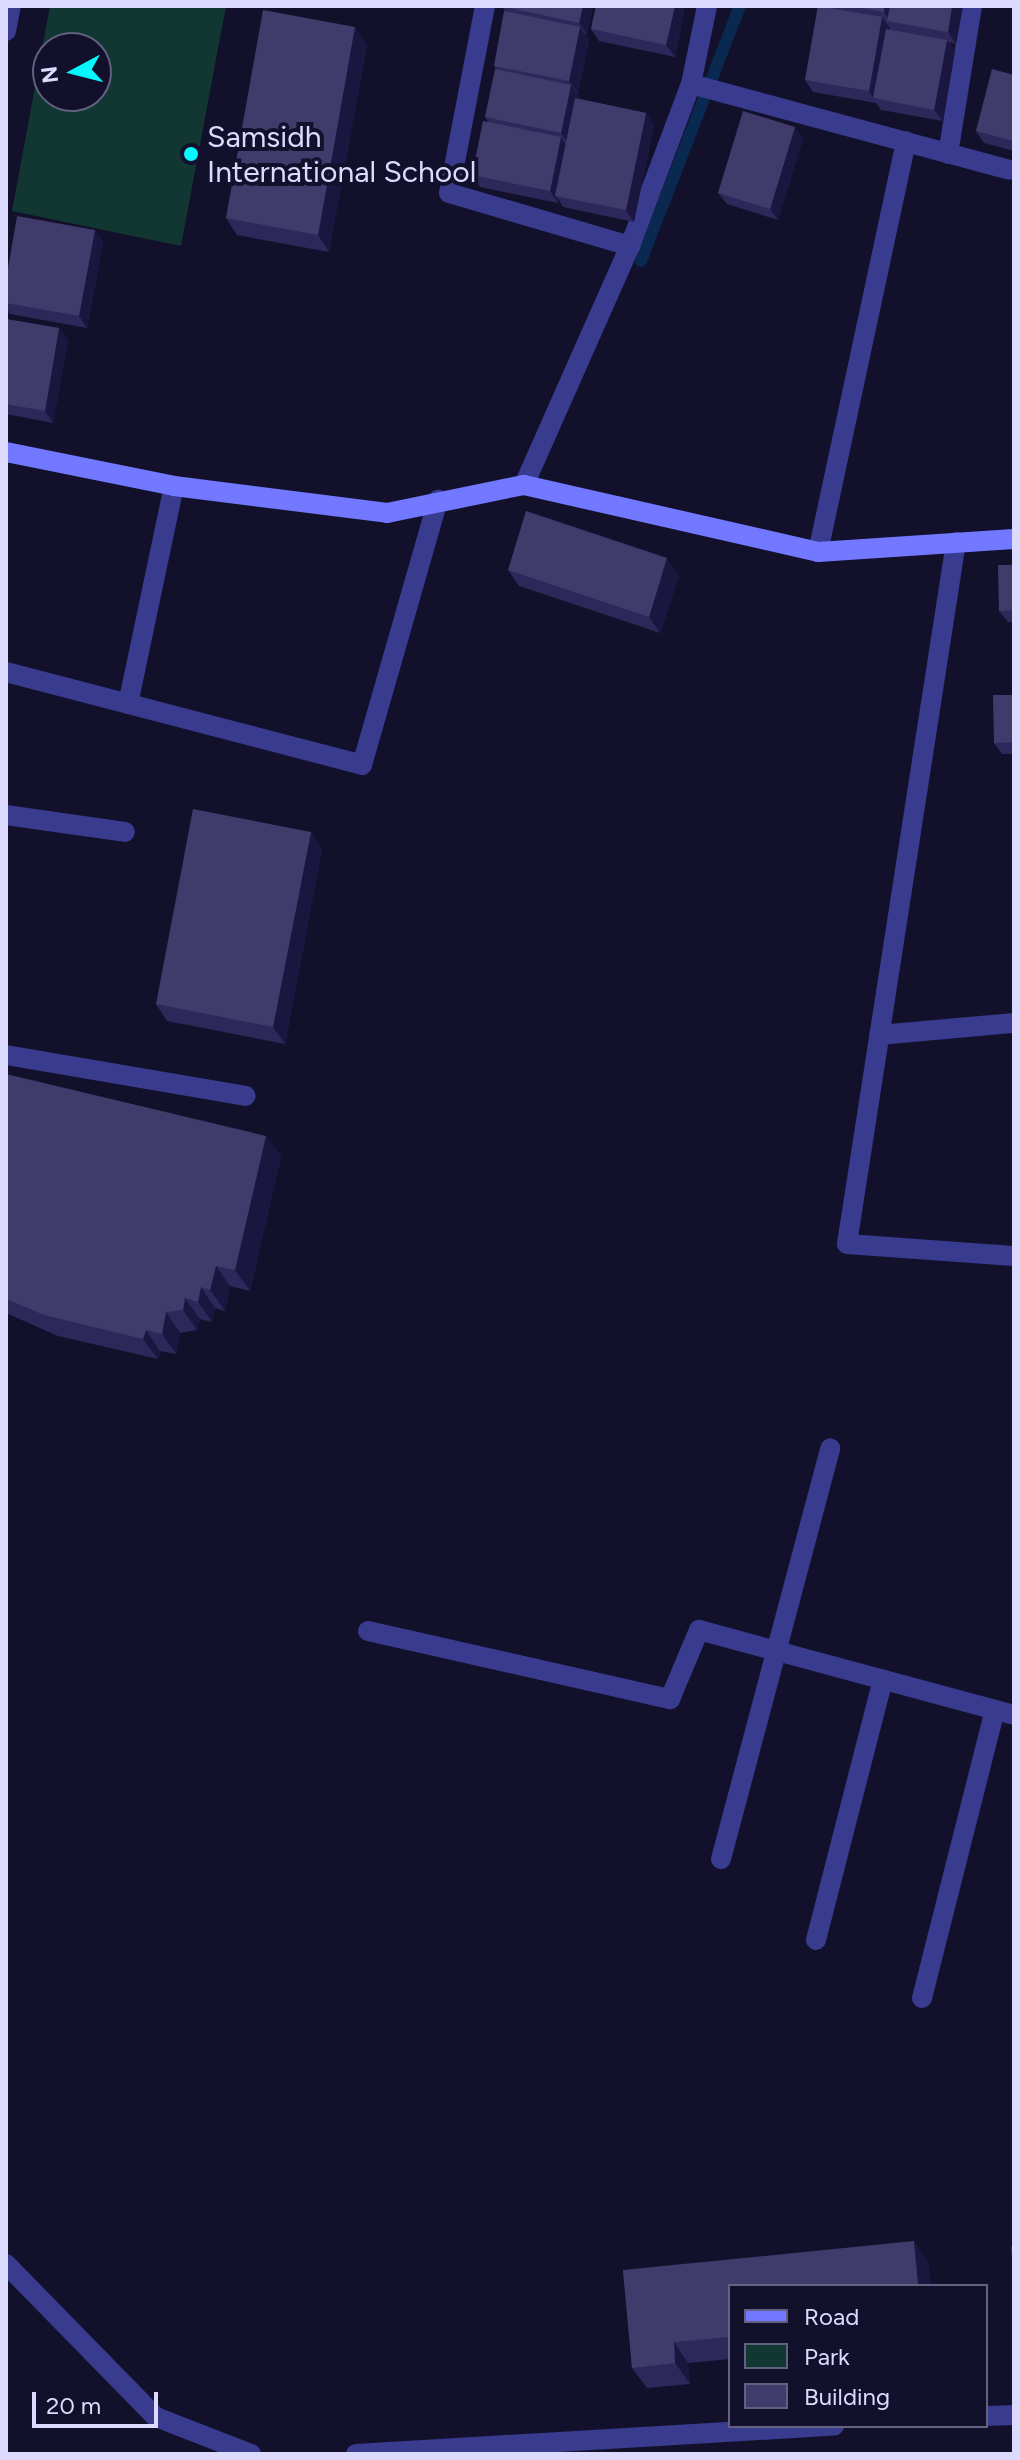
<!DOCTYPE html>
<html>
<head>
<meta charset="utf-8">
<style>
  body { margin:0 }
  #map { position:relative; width:1020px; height:2460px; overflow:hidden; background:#13102c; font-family:Figtree,sans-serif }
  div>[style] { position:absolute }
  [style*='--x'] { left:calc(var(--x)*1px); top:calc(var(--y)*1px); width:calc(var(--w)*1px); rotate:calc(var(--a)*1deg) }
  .green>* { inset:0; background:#123733 }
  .stream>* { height:12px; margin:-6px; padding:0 6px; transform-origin:6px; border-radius:6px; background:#0a2951 }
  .lane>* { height:20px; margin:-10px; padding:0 10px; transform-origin:10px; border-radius:10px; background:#383b8e }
  .street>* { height:20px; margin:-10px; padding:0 10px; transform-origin:10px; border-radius:10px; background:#383b8e }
  .secondary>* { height:20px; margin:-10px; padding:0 10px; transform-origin:10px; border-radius:10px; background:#7278ff }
  .wall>* { inset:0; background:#2e285a }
  .shaded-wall>* { inset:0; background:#1b1640 }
  .building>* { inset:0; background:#413b6c }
  .dots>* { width:22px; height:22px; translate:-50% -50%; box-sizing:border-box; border:4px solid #13102c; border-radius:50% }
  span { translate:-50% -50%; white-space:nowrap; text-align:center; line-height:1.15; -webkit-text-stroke:8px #13102c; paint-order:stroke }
  .poi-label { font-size:30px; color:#dcdbff }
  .left { translate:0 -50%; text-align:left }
  .frame { position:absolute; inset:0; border:8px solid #dcdbff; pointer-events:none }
  .legend { position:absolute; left:728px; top:2284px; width:260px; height:144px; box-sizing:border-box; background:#13102c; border:2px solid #636180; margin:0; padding:10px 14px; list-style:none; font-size:24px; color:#dcdbff }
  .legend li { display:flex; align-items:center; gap:16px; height:40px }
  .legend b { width:40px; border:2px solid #636180 }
  .north { position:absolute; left:32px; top:32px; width:80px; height:80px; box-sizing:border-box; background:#13102c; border:2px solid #636180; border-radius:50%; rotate:263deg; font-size:22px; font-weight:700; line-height:32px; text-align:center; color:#dcdbff }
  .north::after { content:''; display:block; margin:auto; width:28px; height:36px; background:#07f7ff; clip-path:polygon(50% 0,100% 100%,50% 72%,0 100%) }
  .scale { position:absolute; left:32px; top:2392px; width:126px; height:36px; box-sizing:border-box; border:4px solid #dcdbff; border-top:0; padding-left:10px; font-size:24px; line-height:28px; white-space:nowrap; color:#dcdbff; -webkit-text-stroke:6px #13102c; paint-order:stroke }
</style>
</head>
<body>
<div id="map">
  <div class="green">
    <i style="clip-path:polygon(evenodd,50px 6px,226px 6px,181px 246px,12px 211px,50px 6px,48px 48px,96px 48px,96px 96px,48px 96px,48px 48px)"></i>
  </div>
  <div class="stream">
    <i style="--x:641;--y:261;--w:274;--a:-68.8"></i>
  </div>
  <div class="lane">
    <i style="--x:6;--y:2264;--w:214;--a:45.6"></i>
    <i style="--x:156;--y:2417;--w:102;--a:21.3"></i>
    <i style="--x:986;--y:2416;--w:28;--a:-2"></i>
    <i style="--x:356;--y:2454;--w:479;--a:-3.4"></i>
  </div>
  <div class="street">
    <i style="--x:485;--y:6;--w:190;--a:100.9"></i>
    <i style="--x:449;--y:193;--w:189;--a:16.3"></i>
    <i style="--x:6;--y:31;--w:25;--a:-79"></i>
    <i style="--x:691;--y:84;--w:329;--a:15.1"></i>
    <i style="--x:948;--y:154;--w:150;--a:-80.8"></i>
    <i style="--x:524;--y:485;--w:261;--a:-66.1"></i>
    <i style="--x:630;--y:246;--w:173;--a:-69.4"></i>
    <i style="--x:691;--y:84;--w:80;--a:-78.4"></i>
    <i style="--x:956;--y:542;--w:710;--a:98.83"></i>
    <i style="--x:847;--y:1244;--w:167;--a:4.1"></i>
    <i style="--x:818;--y:552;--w:420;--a:-77.9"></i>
    <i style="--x:6;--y:672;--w:368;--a:14.6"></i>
    <i style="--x:362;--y:765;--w:276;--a:-74"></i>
    <i style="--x:128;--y:704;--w:223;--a:-78.1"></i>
    <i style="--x:6;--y:815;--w:120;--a:8.1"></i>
    <i style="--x:879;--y:1035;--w:136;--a:-5.1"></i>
    <i style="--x:6;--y:1055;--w:243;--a:9.7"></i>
    <i style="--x:368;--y:1631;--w:310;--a:12.7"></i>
    <i style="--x:670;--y:1699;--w:75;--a:-67.2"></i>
    <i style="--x:699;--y:1630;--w:326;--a:15.1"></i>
    <i style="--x:721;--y:1859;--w:425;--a:-75.1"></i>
    <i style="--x:816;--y:1940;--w:269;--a:-75.6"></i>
    <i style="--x:922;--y:1998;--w:297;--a:-75.8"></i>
  </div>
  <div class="secondary">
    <i style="--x:6;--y:452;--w:171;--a:11.4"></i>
    <i style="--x:174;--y:486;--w:215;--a:7.2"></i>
    <i style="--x:387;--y:513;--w:140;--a:-11.6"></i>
    <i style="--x:524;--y:485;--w:302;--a:12.8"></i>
    <i style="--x:818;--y:552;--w:196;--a:-3.8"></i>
  </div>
  <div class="wall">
    <i style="clip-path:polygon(501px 6px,593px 6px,587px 34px,585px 34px,589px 39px,578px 93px,577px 93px,580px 97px,579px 99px,646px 113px,654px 125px,634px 222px,563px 207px,559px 200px,558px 203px,480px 187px,472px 175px,488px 122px,485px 117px,496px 69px,494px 66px,505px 11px)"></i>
    <i style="clip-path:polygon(596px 6px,685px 6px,675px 57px,599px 41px,591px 29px)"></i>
    <i style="clip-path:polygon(818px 6px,963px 6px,956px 44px,949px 42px,955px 51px,943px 121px,881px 110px,876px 103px,813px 92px,805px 80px)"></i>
    <i style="clip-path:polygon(367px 44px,329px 252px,237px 235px,226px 218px)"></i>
    <i style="clip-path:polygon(1014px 75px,1014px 151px,984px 143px,976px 131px)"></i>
    <i style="clip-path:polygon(795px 127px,803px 138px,778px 220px,727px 204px,718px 193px)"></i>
    <i style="clip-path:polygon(103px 242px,87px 328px,10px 314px,6px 308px,6px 303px)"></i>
    <i style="clip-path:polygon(6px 319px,59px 328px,68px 340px,53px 423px,6px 414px)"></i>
    <i style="clip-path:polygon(1014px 565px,1014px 622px,1008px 622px,999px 611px)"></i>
    <i style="clip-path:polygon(508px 570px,679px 575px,660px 633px,519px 586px)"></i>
    <i style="clip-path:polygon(1014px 695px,1014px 754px,1002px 754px,994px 743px)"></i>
    <i style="clip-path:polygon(311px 832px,322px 849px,285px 1044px,167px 1021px,156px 1004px)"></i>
    <i style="clip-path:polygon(6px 1074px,281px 1156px,250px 1291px,230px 1286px,225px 1311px,215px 1308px,212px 1322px,200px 1319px,197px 1330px,180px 1333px,176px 1354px,160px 1351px,158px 1359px,58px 1336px,6px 1313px)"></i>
    <i style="clip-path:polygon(928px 2262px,931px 2286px,730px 2286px,730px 2359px,688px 2363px,690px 2384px,647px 2388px,632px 2368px,623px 2270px)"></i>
  </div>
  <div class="shaded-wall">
    <i style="clip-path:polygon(583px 6px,593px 6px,587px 34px,579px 23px)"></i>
    <i style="clip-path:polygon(675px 6px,685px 6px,675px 57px,666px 45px)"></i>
    <i style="clip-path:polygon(884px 6px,895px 6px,890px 21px,884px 12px)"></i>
    <i style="clip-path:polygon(952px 6px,963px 6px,956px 44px,948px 32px)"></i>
    <i style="clip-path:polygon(882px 17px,890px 28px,878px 99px,874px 99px,869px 91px)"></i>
    <i style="clip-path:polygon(355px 27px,367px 44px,329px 252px,318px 235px)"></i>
    <i style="clip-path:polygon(580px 27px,589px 39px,578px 93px,569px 81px)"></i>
    <i style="clip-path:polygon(947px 40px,955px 51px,943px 121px,934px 110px)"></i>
    <i style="clip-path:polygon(571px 85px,580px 97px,569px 145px,561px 133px)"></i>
    <i style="clip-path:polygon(646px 113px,654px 125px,634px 222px,626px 210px)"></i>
    <i style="clip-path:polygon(795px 127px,803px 138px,778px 220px,770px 209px)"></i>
    <i style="clip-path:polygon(561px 137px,569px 149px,555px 196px,559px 200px,558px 203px,550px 191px)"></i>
    <i style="clip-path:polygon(95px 230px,103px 242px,87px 328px,79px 316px)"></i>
    <i style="clip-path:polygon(59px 328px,68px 340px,53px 423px,45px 411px)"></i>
    <i style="clip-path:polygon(667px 558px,679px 575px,660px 633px,649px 617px)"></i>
    <i style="clip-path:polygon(311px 832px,322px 849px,285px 1044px,273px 1027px)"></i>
    <i style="clip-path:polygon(266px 1136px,281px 1156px,250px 1291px,235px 1270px)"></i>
    <i style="clip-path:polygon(216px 1266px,230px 1286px,225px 1311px,210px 1290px)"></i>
    <i style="clip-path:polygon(201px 1287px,215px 1308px,212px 1322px,198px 1302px)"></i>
    <i style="clip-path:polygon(185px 1298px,200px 1319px,197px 1330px,183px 1310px)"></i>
    <i style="clip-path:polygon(166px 1312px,180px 1333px,176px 1354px,162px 1334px)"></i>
    <i style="clip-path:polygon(146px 1330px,160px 1351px,158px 1359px,143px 1339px)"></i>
    <i style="clip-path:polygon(914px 2241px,928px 2262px,931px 2286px,918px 2286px)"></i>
    <i style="clip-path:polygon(674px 2342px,688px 2363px,690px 2384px,675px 2363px)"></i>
  </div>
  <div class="building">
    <i style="clip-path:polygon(501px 6px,583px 6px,579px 23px)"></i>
    <i style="clip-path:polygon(596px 6px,675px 6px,666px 45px,591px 29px)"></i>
    <i style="clip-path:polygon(818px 6px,882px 17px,869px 91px,805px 80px)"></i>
    <i style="clip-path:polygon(852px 6px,884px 6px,884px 12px)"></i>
    <i style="clip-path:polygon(890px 6px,952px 6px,948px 32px,887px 21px)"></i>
    <i style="clip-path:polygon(263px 10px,355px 27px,318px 235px,226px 218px)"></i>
    <i style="clip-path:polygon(504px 11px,580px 27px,569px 81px,494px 66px)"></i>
    <i style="clip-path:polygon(886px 29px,947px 40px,934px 110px,873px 98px)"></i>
    <i style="clip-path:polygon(495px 69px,571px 85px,561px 133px,485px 117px)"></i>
    <i style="clip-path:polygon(992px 69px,1014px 75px,1014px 141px,976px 131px)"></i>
    <i style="clip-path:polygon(575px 98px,646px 113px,626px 210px,555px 196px)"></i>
    <i style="clip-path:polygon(743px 111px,795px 127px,770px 209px,718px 193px)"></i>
    <i style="clip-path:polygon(483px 121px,561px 137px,550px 191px,472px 175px)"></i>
    <i style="clip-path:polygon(17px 216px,95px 230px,79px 316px,6px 303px,6px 280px)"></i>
    <i style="clip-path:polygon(6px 319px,59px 328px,45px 411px,6px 404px)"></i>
    <i style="clip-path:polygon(526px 511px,667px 558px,649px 617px,508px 570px)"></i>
    <i style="clip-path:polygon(998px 565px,1014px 565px,1014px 610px,999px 611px)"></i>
    <i style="clip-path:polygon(993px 695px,1014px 695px,1014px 742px,994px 743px)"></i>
    <i style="clip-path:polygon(193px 809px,311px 832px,273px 1027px,156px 1004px)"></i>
    <i style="clip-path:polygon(6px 1074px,266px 1136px,235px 1270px,216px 1266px,210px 1290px,201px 1287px,198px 1302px,185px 1298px,183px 1310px,166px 1312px,162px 1334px,146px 1330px,143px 1339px,44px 1315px,6px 1299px)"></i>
    <i style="clip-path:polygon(914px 2241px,918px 2286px,730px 2286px,730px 2337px,674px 2342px,675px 2363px,632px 2368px,623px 2270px)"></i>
    <i style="clip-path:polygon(1011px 2247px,1014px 2247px,1014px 2278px)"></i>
  </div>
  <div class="dots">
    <i style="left:191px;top:154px;background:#07f7ff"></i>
  </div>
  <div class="poi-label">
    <span class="left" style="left:207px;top:154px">Samsidh<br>International School</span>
  </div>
  <div class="frame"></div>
  <ul class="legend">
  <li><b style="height:10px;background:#7278ff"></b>Road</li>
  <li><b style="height:22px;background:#123733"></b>Park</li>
  <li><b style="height:22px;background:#413b6c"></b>Building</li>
  </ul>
  <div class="north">N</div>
  <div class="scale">20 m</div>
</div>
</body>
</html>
